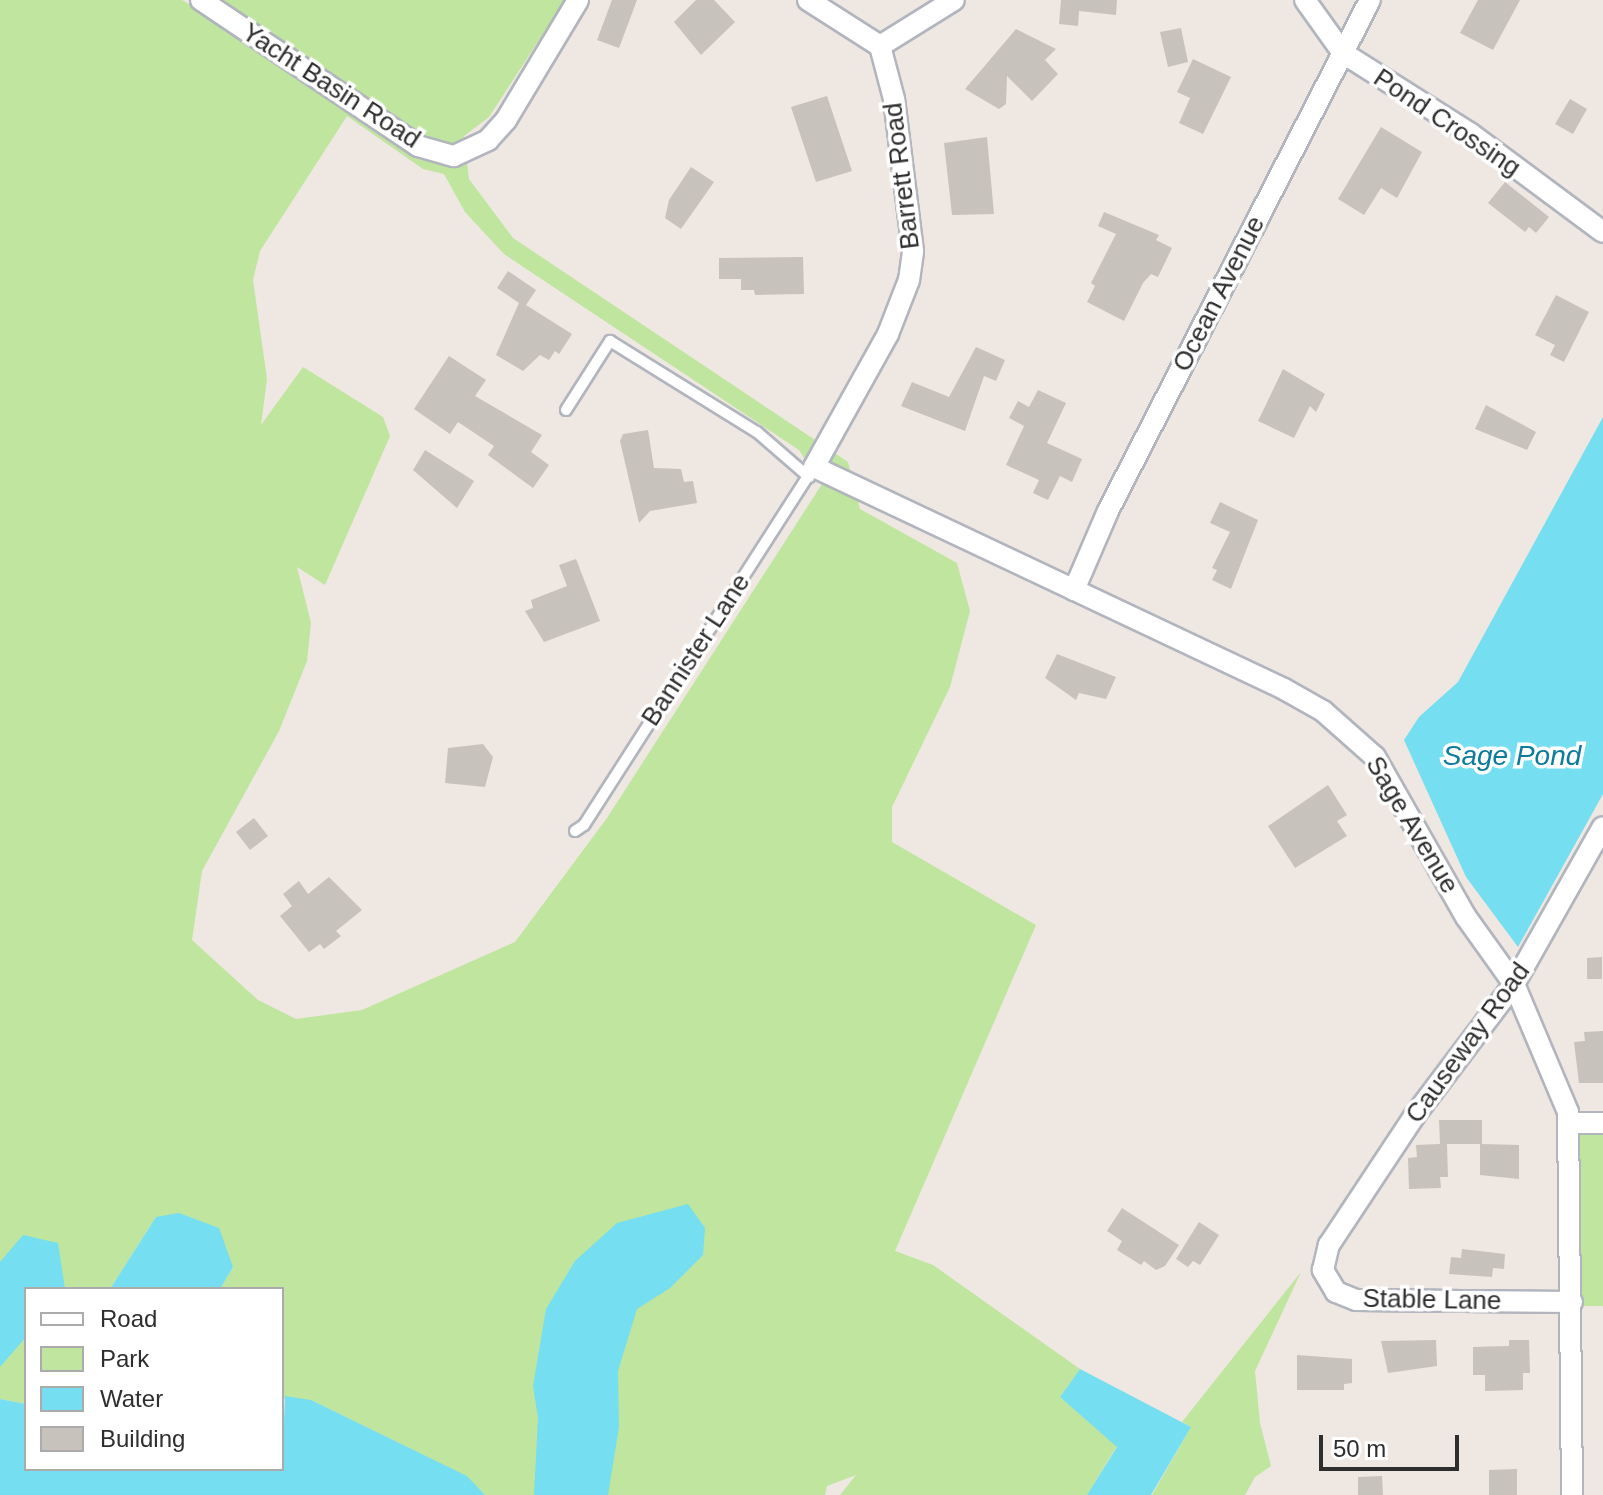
<!DOCTYPE html>
<html>
<head>
<meta charset="utf-8">
<style>
  body { margin:0 }
  #map { position:relative; width:1603px; height:1495px; overflow:hidden; background:#efe7e1; font-family:Arial,sans-serif }
  div>[style] { position:absolute }
  [style*='--x'] { left:calc(var(--x)*1px); top:calc(var(--y)*1px); width:calc(var(--w)*1px); rotate:calc(var(--a)*1deg) }
  .green>* { inset:0; background:#bfe59e }
  .water>* { inset:0; background:#75def0 }
  .building>* { inset:0; background:#c8c2bc }
  .roads { filter:drop-shadow(2px 0 #b1b5be) drop-shadow(-2px 0 #b1b5be) drop-shadow(0 2px #b1b5be) drop-shadow(0 -2px #b1b5be) }
  .service>* { height:10px; margin:-5px; padding:0 5px; transform-origin:5px; border-radius:5px; background:#fff }
  .minor>* { height:20px; margin:-10px; padding:0 10px; transform-origin:10px; border-radius:10px; background:#fff }
  span { translate:-50% -50%; white-space:nowrap; text-align:center; line-height:1.15; -webkit-text-stroke:7px #fff; paint-order:stroke }
  .street-label { font-size:26px; color:#2e2e2e }
  .water-label { font-size:28px; color:#0d7b9b; font-style:italic }
  .legend { position:absolute; left:24px; top:1287px; width:260px; height:184px; box-sizing:border-box; background:#fff; border:2px solid #ababab; margin:0; padding:10px 14px; list-style:none; font-size:24px; color:#2e2e2e }
  .legend li { display:flex; align-items:center; gap:16px; height:40px }
  .legend b { width:40px; border:2px solid #ababab }
  .scale { position:absolute; left:1319px; top:1435px; width:140px; height:36px; box-sizing:border-box; border:4px solid #2e2e2e; border-top:0; padding-left:10px; font-size:24px; line-height:28px; white-space:nowrap; color:#2e2e2e; -webkit-text-stroke:6px #fff; paint-order:stroke }
</style>
</head>
<body>
<div id="map">
  <div class="green">
    <i style="clip-path:polygon(evenodd,0 0,182px 0,189px 4px,192px 0,565px 0,489px 117px,464px 136px,469px 179px,513px 238px,848px 462px,860px 509px,957px 563px,970px 611px,950px 687px,892px 807px,892px 842px,1036px 925px,895px 1251px,933px 1265px,1080px 1369px,1060px 1397px,1117px 1446px,1087px 1495px,840px 1495px,856px 1475px,827px 1486px,825px 1495px,485px 1495px,466px 1476px,311px 1400px,282px 1399px,282px 1289px,220px 1289px,233px 1267px,156px 1217px,110px 1289px,26px 1289px,26px 1404px,0 1399px,0 0,347px 116px,423px 169px,444px 174px,465px 212px,504px 254px,799px 450px,822px 484px,607px 818px,515px 942px,362px 1010px,296px 1019px,258px 1000px,192px 940px,202px 871px,279px 731px,307px 661px,311px 623px,297px 567px,325px 585px,390px 436px,383px 417px,303px 367px,261px 425px,267px 379px,253px 280px,260px 251px,347px 116px)"></i>
    <i style="clip-path:polygon(1573px 1125px,1603px 1125px,1603px 1306px,1574px 1306px)"></i>
    <i style="clip-path:polygon(1301px 1272px,1255px 1371px,1260px 1423px,1271px 1466px,1255px 1477px,1245px 1495px,1152px 1495px,1191px 1427px,1182px 1422px)"></i>
  </div>
  <div class="water">
    <i style="clip-path:polygon(1603px 417px,1603px 794px,1518px 947px,1466px 877px,1404px 740px,1419px 717px,1458px 682px)"></i>
    <i style="clip-path:polygon(688px 1204px,705px 1228px,703px 1255px,670px 1288px,637px 1309px,618px 1371px,619px 1427px,608px 1495px,534px 1495px,538px 1418px,533px 1386px,546px 1309px,575px 1261px,617px 1223px)"></i>
    <i style="clip-path:polygon(179px 1213px,219px 1228px,233px 1267px,220px 1289px,110px 1289px,156px 1217px)"></i>
    <i style="clip-path:polygon(23px 1235px,58px 1243px,65px 1289px,26px 1289px,26px 1337px,0 1367px,0 1262px)"></i>
    <i style="clip-path:polygon(1080px 1369px,1191px 1427px,1151px 1495px,1087px 1495px,1117px 1447px,1060px 1397px)"></i>
    <i style="clip-path:polygon(285px 1396px,311px 1400px,467px 1476px,485px 1495px,0 1495px,0 1399px,26px 1404px,26px 1469px,282px 1469px)"></i>
  </div>
  <div class="building">
    <i style="clip-path:polygon(612px 0,637px 0,619px 48px,597px 40px)"></i>
    <i style="clip-path:polygon(696px 0,714px 0,735px 22px,701px 55px,674px 22px)"></i>
    <i style="clip-path:polygon(1061px 0,1117px 0,1116px 15px,1079px 11px,1078px 26px,1059px 24px)"></i>
    <i style="clip-path:polygon(1478px 0,1520px 0,1493px 50px,1460px 33px)"></i>
    <i style="clip-path:polygon(1181px 28px,1188px 62px,1168px 67px,1160px 32px)"></i>
    <i style="clip-path:polygon(1016px 29px,1056px 49px,1045px 60px,1058px 74px,1032px 101px,1007px 76px,1006px 104px,999px 109px,965px 89px)"></i>
    <i style="clip-path:polygon(1193px 59px,1231px 77px,1203px 134px,1179px 123px,1190px 98px,1177px 92px)"></i>
    <i style="clip-path:polygon(827px 96px,852px 171px,816px 182px,791px 107px)"></i>
    <i style="clip-path:polygon(1570px 99px,1587px 109px,1573px 134px,1555px 124px)"></i>
    <i style="clip-path:polygon(1381px 127px,1422px 152px,1397px 198px,1381px 188px,1364px 215px,1338px 199px)"></i>
    <i style="clip-path:polygon(987px 137px,994px 214px,952px 215px,944px 143px)"></i>
    <i style="clip-path:polygon(691px 167px,714px 182px,681px 229px,665px 218px,669px 200px)"></i>
    <i style="clip-path:polygon(1505px 182px,1549px 217px,1536px 233px,1529px 227px,1525px 232px,1488px 203px)"></i>
    <i style="clip-path:polygon(1104px 212px,1159px 235px,1156px 240px,1172px 248px,1158px 277px,1151px 274px,1143px 283px,1124px 321px,1087px 302px,1095px 286px,1091px 283px,1116px 234px,1098px 226px)"></i>
    <i style="clip-path:polygon(803px 257px,804px 294px,755px 295px,754px 290px,741px 290px,741px 279px,719px 279px,719px 258px)"></i>
    <i style="clip-path:polygon(508px 271px,536px 290px,526px 305px,572px 334px,559px 354px,555px 351px,549px 360px,540px 355px,523px 371px,496px 355px,519px 303px,497px 288px)"></i>
    <i style="clip-path:polygon(1556px 295px,1589px 312px,1564px 362px,1550px 355px,1555px 345px,1535px 335px)"></i>
    <i style="clip-path:polygon(976px 347px,1005px 360px,996px 381px,984px 376px,965px 431px,901px 406px,912px 382px,949px 397px)"></i>
    <i style="clip-path:polygon(449px 356px,486px 380px,475px 396px,542px 435px,531px 452px,549px 465px,533px 488px,488px 455px,494px 446px,458px 422px,450px 434px,414px 409px)"></i>
    <i style="clip-path:polygon(1283px 369px,1325px 394px,1316px 412px,1310px 406px,1294px 438px,1258px 421px)"></i>
    <i style="clip-path:polygon(1038px 390px,1066px 403px,1047px 443px,1082px 459px,1072px 482px,1060px 476px,1048px 500px,1033px 493px,1039px 480px,1006px 465px,1024px 426px,1009px 418px,1018px 401px,1029px 407px)"></i>
    <i style="clip-path:polygon(1486px 405px,1536px 432px,1527px 450px,1475px 429px)"></i>
    <i style="clip-path:polygon(648px 430px,654px 468px,681px 469px,684px 482px,693px 481px,697px 503px,650px 511px,639px 523px,620px 441px,623px 434px)"></i>
    <i style="clip-path:polygon(425px 450px,474px 481px,457px 508px,413px 470px)"></i>
    <i style="clip-path:polygon(1220px 502px,1258px 520px,1231px 589px,1212px 580px,1217px 570px,1212px 568px,1230px 532px,1210px 523px)"></i>
    <i style="clip-path:polygon(576px 559px,600px 621px,544px 642px,525px 611px,533px 608px,531px 600px,567px 586px,559px 565px)"></i>
    <i style="clip-path:polygon(1057px 654px,1116px 677px,1106px 699px,1079px 693px,1076px 700px,1045px 678px)"></i>
    <i style="clip-path:polygon(483px 744px,493px 757px,485px 787px,445px 783px,448px 748px)"></i>
    <i style="clip-path:polygon(1328px 785px,1347px 815px,1337px 821px,1347px 836px,1295px 868px,1268px 826px)"></i>
    <i style="clip-path:polygon(254px 818px,268px 836px,250px 850px,236px 832px)"></i>
    <i style="clip-path:polygon(329px 877px,362px 910px,336px 931px,341px 936px,324px 949px,320px 944px,309px 952px,280px 916px,292px 906px,283px 894px,299px 881px,308px 894px)"></i>
    <i style="clip-path:polygon(1602px 957px,1602px 979px,1587px 979px,1587px 958px)"></i>
    <i style="clip-path:polygon(1603px 1031px,1603px 1083px,1579px 1083px,1574px 1042px,1585px 1041px,1584px 1032px)"></i>
    <i style="clip-path:polygon(1439px 1120px,1482px 1120px,1482px 1144px,1447px 1144px,1448px 1177px,1440px 1177px,1441px 1188px,1409px 1189px,1408px 1158px,1417px 1157px,1416px 1145px,1440px 1144px)"></i>
    <i style="clip-path:polygon(1480px 1144px,1519px 1145px,1519px 1179px,1480px 1175px)"></i>
    <i style="clip-path:polygon(1122px 1208px,1179px 1245px,1165px 1266px,1156px 1270px,1144px 1261px,1141px 1265px,1117px 1250px,1122px 1241px,1107px 1231px)"></i>
    <i style="clip-path:polygon(1199px 1222px,1219px 1235px,1200px 1265px,1193px 1261px,1188px 1267px,1176px 1259px)"></i>
    <i style="clip-path:polygon(1462px 1249px,1505px 1254px,1504px 1269px,1493px 1268px,1492px 1277px,1449px 1274px,1451px 1257px,1461px 1258px)"></i>
    <i style="clip-path:polygon(1436px 1340px,1437px 1366px,1388px 1373px,1381px 1341px)"></i>
    <i style="clip-path:polygon(1509px 1340px,1529px 1340px,1530px 1373px,1523px 1373px,1523px 1390px,1485px 1391px,1485px 1375px,1473px 1375px,1473px 1347px,1509px 1346px)"></i>
    <i style="clip-path:polygon(1297px 1355px,1352px 1359px,1352px 1383px,1344px 1384px,1344px 1390px,1297px 1390px)"></i>
    <i style="clip-path:polygon(1517px 1469px,1517px 1495px,1489px 1495px,1489px 1470px)"></i>
    <i style="clip-path:polygon(1382px 1476px,1383px 1495px,1358px 1495px,1358px 1477px)"></i>
  </div>
  <div class="roads">
    <div class="service">
      <i style="--x:566;--y:410;--w:82;--a:-57.5"></i>
      <i style="--x:610;--y:341;--w:173;--a:31.8"></i>
      <i style="--x:757;--y:432;--w:69;--a:40.9"></i>
      <i style="--x:575;--y:831;--w:11;--a:-34"></i>
      <i style="--x:584;--y:825;--w:426;--a:-57.3"></i>
    </div>
    <div class="minor">
      <i style="--x:201;--y:0;--w:262;--a:33.9"></i>
      <i style="--x:418;--y:146;--w:37;--a:16"></i>
      <i style="--x:454;--y:156;--w:38;--a:-25"></i>
      <i style="--x:488;--y:140;--w:27;--a:-48"></i>
      <i style="--x:506;--y:120;--w:140;--a:-59"></i>
      <i style="--x:808;--y:0;--w:85;--a:32.6"></i>
      <i style="--x:880;--y:46;--w:55;--a:75.2"></i>
      <i style="--x:894;--y:99;--w:154;--a:82.9"></i>
      <i style="--x:913;--y:252;--w:28;--a:98"></i>
      <i style="--x:909;--y:280;--w:58;--a:111.3"></i>
      <i style="--x:888;--y:334;--w:152;--a:119.1"></i>
      <i style="--x:814;--y:467;--w:520;--a:25.28"></i>
      <i style="--x:1284;--y:689;--w:45;--a:29.4"></i>
      <i style="--x:1323;--y:711;--w:69;--a:41.5"></i>
      <i style="--x:1375;--y:757;--w:184;--a:60.4"></i>
      <i style="--x:1466;--y:917;--w:82;--a:54.4"></i>
      <i style="--x:1514;--y:984;--w:139;--a:67.1"></i>
      <i style="--x:1568;--y:1112;--w:383;--a:89.4"></i>
      <i style="--x:1305;--y:0;--w:65;--a:54.4"></i>
      <i style="--x:1343;--y:53;--w:151;--a:32.3"></i>
      <i style="--x:1471;--y:134;--w:164;--a:36.6"></i>
      <i style="--x:880;--y:46;--w:87;--a:-31.9"></i>
      <i style="--x:1074;--y:590;--w:86;--a:-66.7"></i>
      <i style="--x:1108;--y:511;--w:574;--a:-62.85"></i>
      <i style="--x:1570;--y:1123;--w:33;--a:0"></i>
      <i style="--x:1572;--y:1302;--w:216;--a:-179.5"></i>
      <i style="--x:1356;--y:1300;--w:22;--a:-158"></i>
      <i style="--x:1336;--y:1292;--w:26;--a:-121"></i>
      <i style="--x:1323;--y:1270;--w:26;--a:-77"></i>
      <i style="--x:1329;--y:1245;--w:156;--a:-56.5"></i>
      <i style="--x:1415;--y:1115;--w:164;--a:-52.9"></i>
      <i style="--x:1514;--y:984;--w:180;--a:-60.5"></i>
    </div>
  </div>
  <div class="street-label">
    <span style="left:331px;top:86px;rotate:33deg">Yacht Basin Road</span>
    <span style="left:1447px;top:123px;rotate:34deg">Pond Crossing</span>
    <span style="left:902px;top:176px;rotate:-97deg">Barrett Road</span>
    <span style="left:1219px;top:294px;rotate:-63deg">Ocean Avenue</span>
    <span style="left:696px;top:650px;rotate:-57deg">Bannister Lane</span>
    <span style="left:1412px;top:825px;rotate:59deg">Sage Avenue</span>
    <span style="left:1468px;top:1043px;rotate:-54deg">Causeway Road</span>
    <span style="left:1432px;top:1300px;rotate:1deg">Stable Lane</span>
  </div>
  <div class="water-label">
    <span style="left:1512px;top:756px">Sage Pond</span>
  </div>
  <ul class="legend">
  <li><b style="height:10px;background:#fff"></b>Road</li>
  <li><b style="height:22px;background:#bfe59e"></b>Park</li>
  <li><b style="height:22px;background:#75def0"></b>Water</li>
  <li><b style="height:22px;background:#c8c2bc"></b>Building</li>
  </ul>
  <div class="scale">50 m</div>
</div>
</body>
</html>
